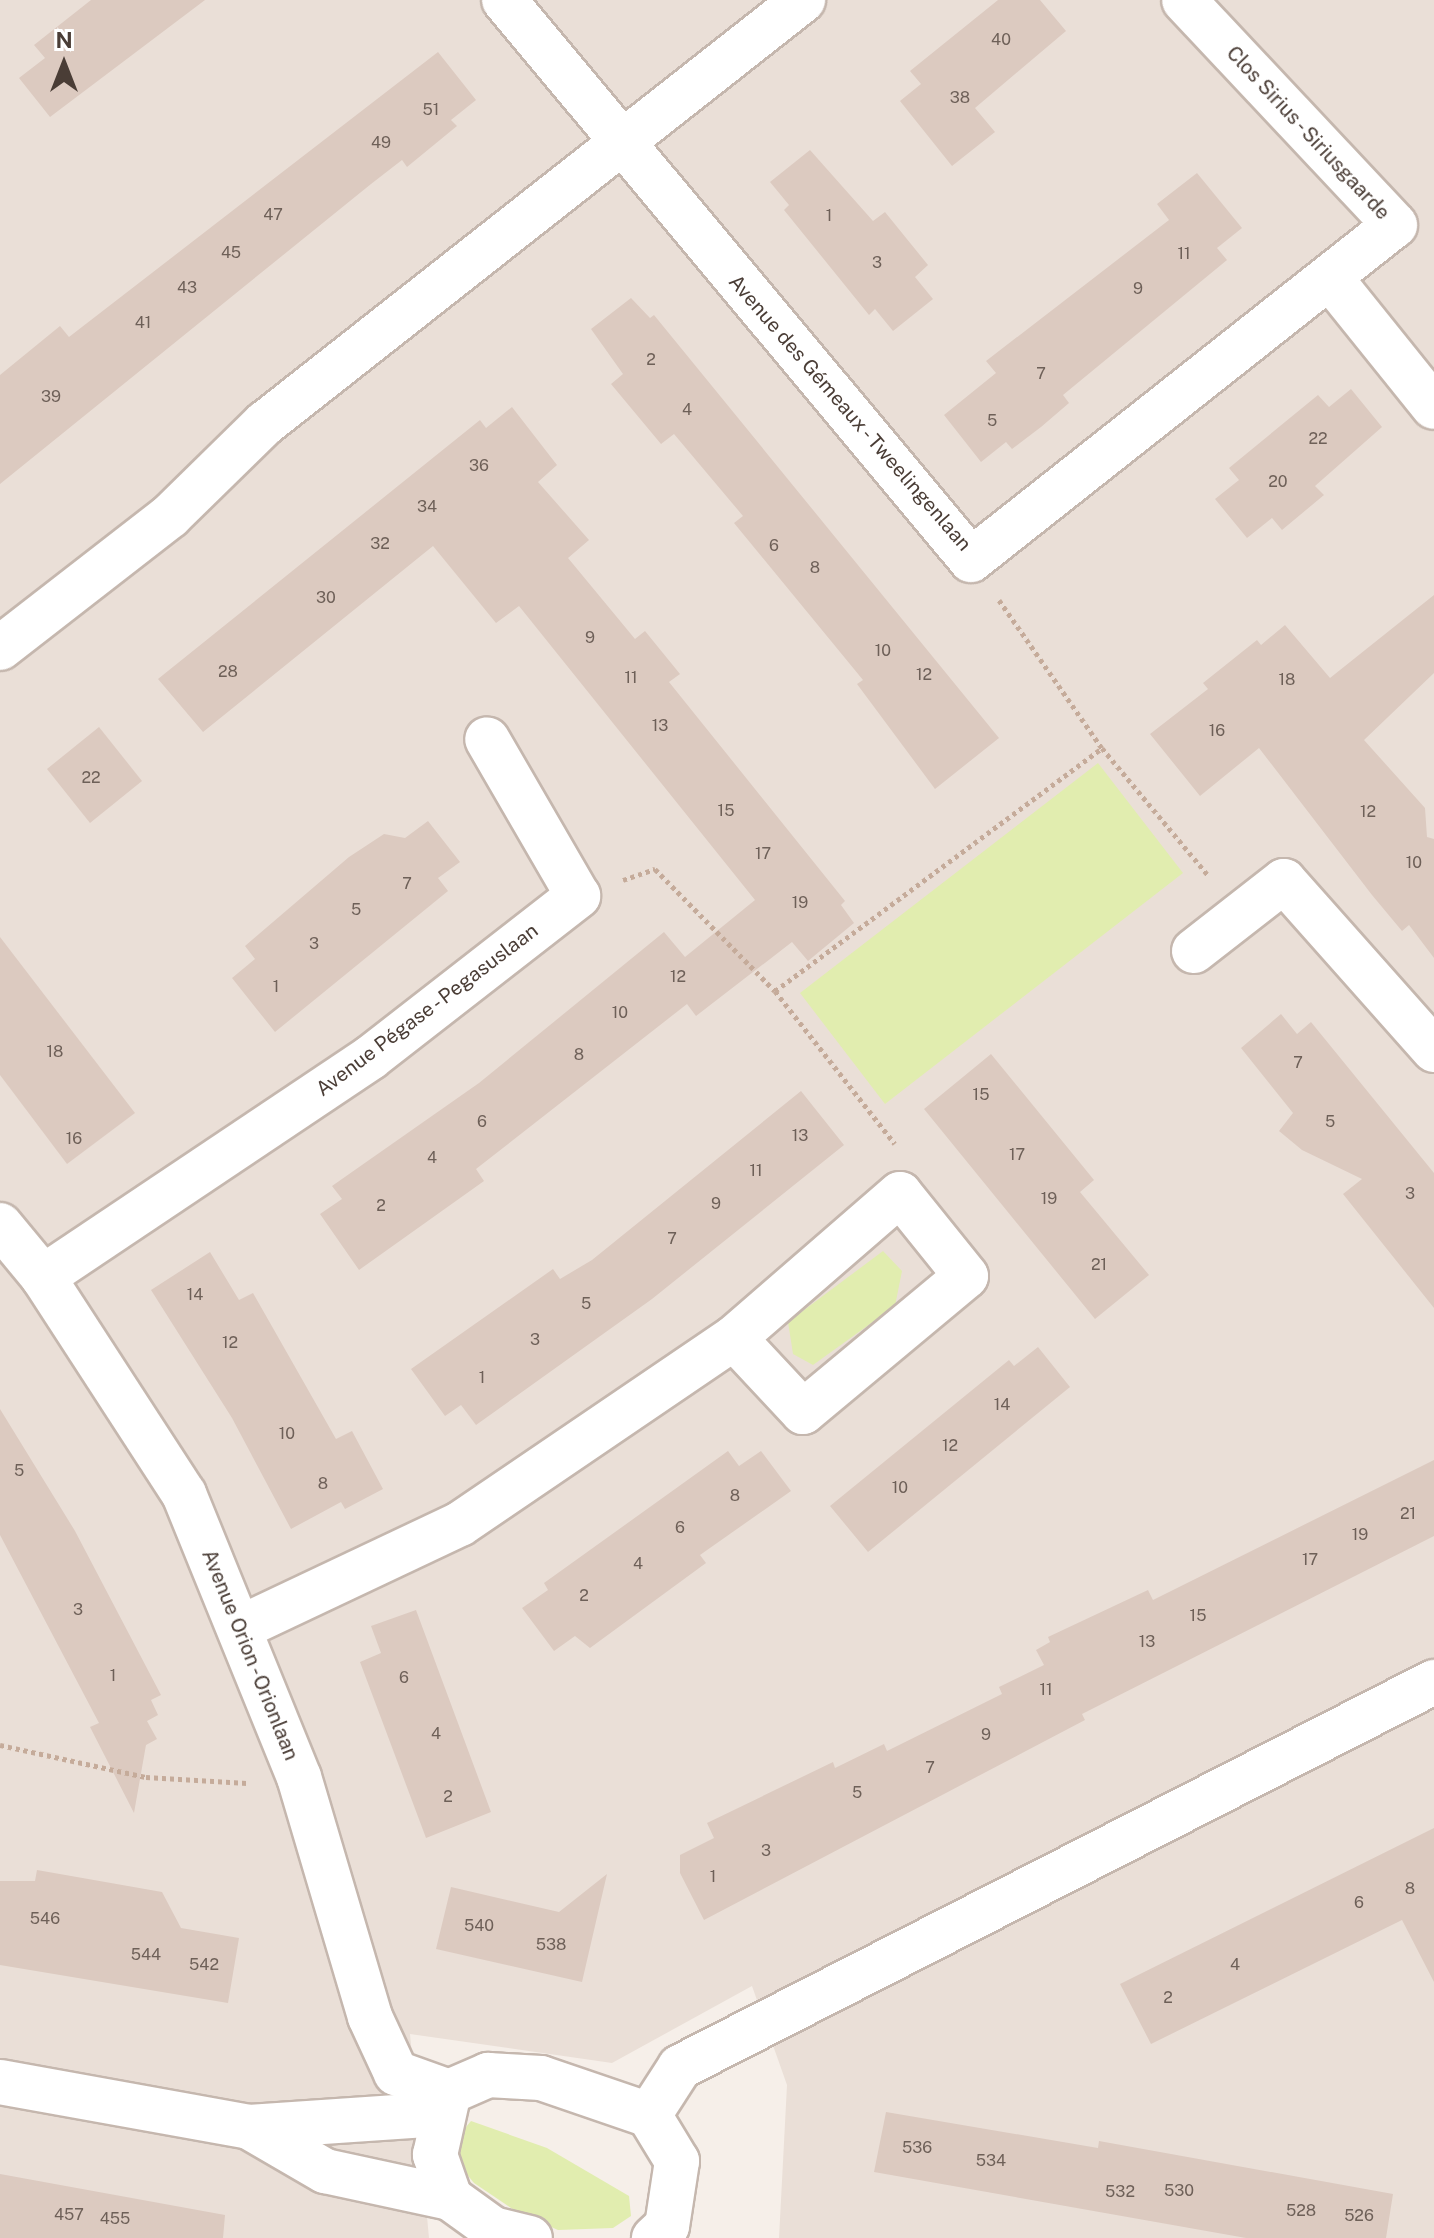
<!DOCTYPE html>
<html>
<head>
<meta charset="utf-8">
<style>
  body { margin:0 }
  #map { position:relative; width:1434px; height:2238px; overflow:hidden; background:#f6efe9; font-family:"Public Sans",sans-serif }
  div>[style] { position:absolute }
  [style*='--x'] { left:calc(var(--x)*1px); top:calc(var(--y)*1px); width:calc(var(--w)*1px); rotate:calc(var(--a)*1deg) }
  .residential>* { inset:0; background:#eadfd7 }
  .green>* { inset:0; background:#e1edaf }
  .building>* { inset:0; background:#dccac0 }
  .path>* { height:5px; margin-top:-2.5px; transform-origin:0; background:repeating-linear-gradient(90deg,#c5ab9a 0 4px,transparent 0 8px) }
  .roads { filter:drop-shadow(2px 0 #c5b7ae) drop-shadow(-2px 0 #c5b7ae) drop-shadow(0 2px #c5b7ae) drop-shadow(0 -2px #c5b7ae) }
  .minor>* { height:44px; margin:-22px; padding:0 22px; transform-origin:22px; border-radius:22px; background:#fff }
  span { translate:-50% -50%; white-space:nowrap; text-align:center; line-height:1.15; -webkit-text-stroke:7px #fff; paint-order:stroke }
  .number-label { font-size:16px; color:#6e6058 }
  .number-label span { -webkit-text-stroke-width:0 }
  .street-label { font-size:20px; color:#4a3d36 }
  .north { position:absolute; left:24px; top:24px; width:80px; height:80px; -webkit-text-stroke:6px #fff; paint-order:stroke; rotate:0deg; font-size:22px; font-weight:700; line-height:32px; text-align:center; color:#4a3d36 }
  .north::after { content:''; display:block; margin:auto; width:28px; height:36px; background:#4a3d36; clip-path:polygon(50% 0,100% 100%,50% 72%,0 100%) }
</style>
</head>
<body>
<div id="map">
  <div class="residential">
    <i style="clip-path:polygon(0 0,1434px 0,1434px 2238px,779px 2238px,787px 2085px,752px 1986px,612px 2063px,410px 2034px,429px 2238px,0 2238px)"></i>
  </div>
  <div class="green">
    <i style="clip-path:polygon(1098px 763px,1183px 873px,885px 1104px,800px 993px)"></i>
    <i style="clip-path:polygon(883px 1251px,902px 1271px,895px 1306px,813px 1365px,793px 1354px,788px 1322px)"></i>
    <i style="clip-path:polygon(471px 2121px,547px 2148px,629px 2196px,631px 2216px,613px 2228px,558px 2230px,517px 2212px,474px 2183px,454px 2159px,455px 2140px)"></i>
  </div>
  <div class="building">
    <i style="clip-path:polygon(91px 0,205px 0,50px 117px,19px 78px,45px 58px,34px 45px)"></i>
    <i style="clip-path:polygon(998px 0,1040px 0,1066px 31px,975px 108px,995px 132px,952px 166px,900px 101px,921px 84px,910px 71px)"></i>
    <i style="clip-path:polygon(438px 52px,476px 100px,451px 120px,457px 126px,407px 167px,402px 160px,371px 184px,0 484px,0 375px,60px 326px,69px 337px)"></i>
    <i style="clip-path:polygon(810px 150px,873px 221px,885px 212px,928px 265px,915px 277px,933px 299px,893px 331px,875px 309px,869px 315px,784px 210px,789px 205px,770px 182px)"></i>
    <i style="clip-path:polygon(1197px 173px,1242px 228px,1217px 248px,1227px 260px,1063px 395px,1069px 403px,1041px 427px,1012px 449px,1006px 442px,981px 462px,944px 415px,996px 373px,986px 361px,1169px 220px,1157px 204px)"></i>
    <i style="clip-path:polygon(631px 298px,650px 318px,654px 315px,999px 738px,935px 789px,857px 684px,863px 680px,734px 523px,743px 516px,674px 434px,661px 444px,611px 384px,623px 374px,591px 329px)"></i>
    <i style="clip-path:polygon(1351px 389px,1382px 427px,1315px 486px,1324px 495px,1282px 530px,1272px 518px,1247px 538px,1215px 499px,1239px 480px,1229px 468px,1318px 395px,1329px 407px)"></i>
    <i style="clip-path:polygon(512px 407px,557px 465px,538px 482px,589px 540px,568px 558px,635px 639px,645px 631px,680px 674px,669px 682px,845px 901px,841px 905px,854px 923px,808px 961px,792px 942px,696px 1016px,687px 1004px,476px 1169px,484px 1181px,359px 1270px,320px 1214px,342px 1199px,332px 1186px,479px 1083px,664px 932px,685px 957px,755px 900px,519px 606px,496px 623px,433px 546px,203px 732px,158px 679px,480px 420px,486px 428px)"></i>
    <i style="clip-path:polygon(1434px 595px,1434px 673px,1364px 740px,1425px 808px,1427px 837px,1434px 839px,1434px 958px,1409px 925px,1402px 931px,1372px 895px,1259px 748px,1200px 796px,1150px 734px,1208px 689px,1203px 683px,1257px 640px,1261px 645px,1285px 625px,1330px 678px)"></i>
    <i style="clip-path:polygon(99px 727px,142px 781px,90px 823px,47px 769px)"></i>
    <i style="clip-path:polygon(428px 821px,460px 862px,438px 878px,448px 891px,275px 1032px,232px 978px,255px 959px,245px 946px,349px 857px,384px 834px,405px 838px)"></i>
    <i style="clip-path:polygon(0 937px,135px 1113px,67px 1164px,0 1075px)"></i>
    <i style="clip-path:polygon(1281px 1014px,1297px 1034px,1311px 1022px,1434px 1173px,1434px 1308px,1343px 1194px,1362px 1179px,1302px 1150px,1279px 1131px,1293px 1113px,1241px 1048px)"></i>
    <i style="clip-path:polygon(991px 1054px,1094px 1180px,1080px 1192px,1149px 1275px,1095px 1319px,924px 1109px)"></i>
    <i style="clip-path:polygon(801px 1091px,844px 1145px,652px 1299px,476px 1425px,461px 1405px,445px 1416px,411px 1369px,553px 1269px,560px 1279px,592px 1260px)"></i>
    <i style="clip-path:polygon(210px 1252px,239px 1300px,253px 1293px,336px 1439px,352px 1431px,383px 1489px,345px 1509px,341px 1502px,291px 1529px,232px 1418px,151px 1290px)"></i>
    <i style="clip-path:polygon(1038px 1347px,1070px 1387px,868px 1552px,830px 1506px,1009px 1360px,1014px 1366px)"></i>
    <i style="clip-path:polygon(0 1409px,75px 1531px,161px 1695px,151px 1700px,158px 1715px,147px 1721px,157px 1739px,146px 1745px,134px 1813px,90px 1727px,99px 1723px,0 1535px)"></i>
    <i style="clip-path:polygon(728px 1451px,739px 1466px,761px 1451px,791px 1491px,700px 1555px,706px 1563px,590px 1648px,575px 1636px,554px 1651px,522px 1608px,548px 1590px,544px 1583px)"></i>
    <i style="clip-path:polygon(1434px 1460px,1434px 1536px,1082px 1714px,1085px 1720px,704px 1920px,680px 1873px,680px 1855px,714px 1838px,707px 1823px,833px 1762px,835px 1768px,884px 1744px,887px 1751px,1002px 1694px,999px 1687px,1044px 1665px,1036px 1650px,1050px 1642px,1048px 1637px,1148px 1590px,1153px 1600px)"></i>
    <i style="clip-path:polygon(416px 1610px,491px 1812px,426px 1838px,360px 1662px,381px 1653px,371px 1626px)"></i>
    <i style="clip-path:polygon(1434px 1828px,1434px 1982px,1402px 1920px,1151px 2044px,1120px 1984px)"></i>
    <i style="clip-path:polygon(37px 1870px,162px 1892px,181px 1928px,239px 1938px,228px 2003px,0 1965px,0 1881px,35px 1881px)"></i>
    <i style="clip-path:polygon(607px 1874px,582px 1982px,436px 1949px,451px 1887px,559px 1912px)"></i>
    <i style="clip-path:polygon(886px 2112px,1098px 2148px,1099px 2141px,1393px 2194px,1386px 2238px,1246px 2238px,874px 2172px)"></i>
    <i style="clip-path:polygon(0 2174px,225px 2215px,223px 2238px,0 2238px)"></i>
  </div>
  <div class="path">
    <i style="--x:999;--y:600;--w:180;--a:55.2"></i>
    <i style="--x:1102;--y:748;--w:165;--a:50.2"></i>
    <i style="--x:623;--y:880;--w:34;--a:-19"></i>
    <i style="--x:655;--y:869;--w:171;--a:45.5"></i>
    <i style="--x:775;--y:991;--w:407;--a:-36.6"></i>
    <i style="--x:775;--y:991;--w:194;--a:51.9"></i>
    <i style="--x:0;--y:1745;--w:149;--a:12.4"></i>
    <i style="--x:146;--y:1777;--w:101;--a:3.4"></i>
  </div>
  <div class="roads">
    <div class="minor">
      <i style="--x:504;--y:0;--w:729;--a:50.17"></i>
      <i style="--x:971;--y:560;--w:540;--a:-38.31"></i>
      <i style="--x:1395;--y:225;--w:308;--a:-133.2"></i>
      <i style="--x:1331;--y:279;--w:164;--a:51.2"></i>
      <i style="--x:0;--y:648;--w:215;--a:-37.8"></i>
      <i style="--x:170;--y:516;--w:132;--a:-44.4"></i>
      <i style="--x:264;--y:424;--w:686;--a:-38.19"></i>
      <i style="--x:1194;--y:951;--w:114;--a:-37.9"></i>
      <i style="--x:1284;--y:881;--w:226;--a:48.4"></i>
      <i style="--x:0;--y:1225;--w:67;--a:50.4"></i>
      <i style="--x:43;--y:1277;--w:259;--a:57"></i>
      <i style="--x:184;--y:1494;--w:305;--a:67.9"></i>
      <i style="--x:299;--y:1777;--w:250;--a:73.5"></i>
      <i style="--x:370;--y:2017;--w:62;--a:65.1"></i>
      <i style="--x:396;--y:2073;--w:56;--a:19.7"></i>
      <i style="--x:43;--y:1277;--w:394;--a:-33.8"></i>
      <i style="--x:370;--y:1058;--w:264;--a:-37.9"></i>
      <i style="--x:578;--y:896;--w:181;--a:-120.1"></i>
      <i style="--x:242;--y:1627;--w:241;--a:-25.3"></i>
      <i style="--x:460;--y:1524;--w:331;--a:-34.2"></i>
      <i style="--x:734;--y:1338;--w:101;--a:47"></i>
      <i style="--x:803;--y:1412;--w:212;--a:-39.8"></i>
      <i style="--x:966;--y:1276;--w:105;--a:-128.8"></i>
      <i style="--x:900;--y:1194;--w:220;--a:139.1"></i>
      <i style="--x:0;--y:2082;--w:253;--a:10.2"></i>
      <i style="--x:249;--y:2127;--w:192;--a:-3.9"></i>
      <i style="--x:649;--y:2115;--w:57;--a:-57.1"></i>
      <i style="--x:680;--y:2067;--w:847;--a:-27.05"></i>
      <i style="--x:249;--y:2127;--w:88;--a:30.1"></i>
      <i style="--x:325;--y:2171;--w:128;--a:12.2"></i>
      <i style="--x:450;--y:2198;--w:53;--a:35.8"></i>
      <i style="--x:493;--y:2229;--w:38;--a:14"></i>
      <i style="--x:450;--y:2198;--w:46;--a:-109.2"></i>
      <i style="--x:435;--y:2155;--w:65;--a:-77.5"></i>
      <i style="--x:449;--y:2092;--w:43;--a:-23.6"></i>
      <i style="--x:488;--y:2075;--w:53;--a:3.2"></i>
      <i style="--x:541;--y:2078;--w:114;--a:18.9"></i>
      <i style="--x:649;--y:2115;--w:54;--a:58.7"></i>
      <i style="--x:677;--y:2161;--w:66;--a:98.7"></i>
      <i style="--x:667;--y:2226;--w:18;--a:137"></i>
    </div>
  </div>
  <div class="number-label">
    <span style="left:1001px;top:40px">40</span>
    <span style="left:960px;top:98px">38</span>
    <span style="left:431px;top:110px">51</span>
    <span style="left:381px;top:143px">49</span>
    <span style="left:273px;top:215px">47</span>
    <span style="left:829px;top:216px">1</span>
    <span style="left:231px;top:253px">45</span>
    <span style="left:1184px;top:254px">11</span>
    <span style="left:877px;top:263px">3</span>
    <span style="left:187px;top:288px">43</span>
    <span style="left:1138px;top:289px">9</span>
    <span style="left:143px;top:323px">41</span>
    <span style="left:651px;top:360px">2</span>
    <span style="left:1041px;top:374px">7</span>
    <span style="left:51px;top:397px">39</span>
    <span style="left:687px;top:410px">4</span>
    <span style="left:992px;top:421px">5</span>
    <span style="left:1318px;top:439px">22</span>
    <span style="left:479px;top:466px">36</span>
    <span style="left:1278px;top:482px">20</span>
    <span style="left:427px;top:507px">34</span>
    <span style="left:380px;top:544px">32</span>
    <span style="left:774px;top:546px">6</span>
    <span style="left:815px;top:568px">8</span>
    <span style="left:326px;top:598px">30</span>
    <span style="left:590px;top:638px">9</span>
    <span style="left:883px;top:651px">10</span>
    <span style="left:228px;top:672px">28</span>
    <span style="left:924px;top:675px">12</span>
    <span style="left:631px;top:678px">11</span>
    <span style="left:1287px;top:680px">18</span>
    <span style="left:660px;top:726px">13</span>
    <span style="left:1217px;top:731px">16</span>
    <span style="left:91px;top:778px">22</span>
    <span style="left:726px;top:811px">15</span>
    <span style="left:1368px;top:812px">12</span>
    <span style="left:763px;top:854px">17</span>
    <span style="left:1414px;top:863px">10</span>
    <span style="left:407px;top:884px">7</span>
    <span style="left:800px;top:903px">19</span>
    <span style="left:356px;top:910px">5</span>
    <span style="left:314px;top:944px">3</span>
    <span style="left:678px;top:977px">12</span>
    <span style="left:276px;top:987px">1</span>
    <span style="left:620px;top:1013px">10</span>
    <span style="left:55px;top:1052px">18</span>
    <span style="left:579px;top:1055px">8</span>
    <span style="left:1298px;top:1063px">7</span>
    <span style="left:981px;top:1095px">15</span>
    <span style="left:482px;top:1122px">6</span>
    <span style="left:1330px;top:1122px">5</span>
    <span style="left:800px;top:1136px">13</span>
    <span style="left:74px;top:1139px">16</span>
    <span style="left:1017px;top:1155px">17</span>
    <span style="left:432px;top:1158px">4</span>
    <span style="left:756px;top:1171px">11</span>
    <span style="left:1410px;top:1194px">3</span>
    <span style="left:1049px;top:1199px">19</span>
    <span style="left:716px;top:1204px">9</span>
    <span style="left:381px;top:1206px">2</span>
    <span style="left:672px;top:1239px">7</span>
    <span style="left:1099px;top:1265px">21</span>
    <span style="left:195px;top:1295px">14</span>
    <span style="left:586px;top:1304px">5</span>
    <span style="left:535px;top:1340px">3</span>
    <span style="left:230px;top:1343px">12</span>
    <span style="left:482px;top:1378px">1</span>
    <span style="left:1002px;top:1405px">14</span>
    <span style="left:287px;top:1434px">10</span>
    <span style="left:950px;top:1446px">12</span>
    <span style="left:19px;top:1471px">5</span>
    <span style="left:323px;top:1484px">8</span>
    <span style="left:900px;top:1488px">10</span>
    <span style="left:735px;top:1496px">8</span>
    <span style="left:1408px;top:1514px">21</span>
    <span style="left:680px;top:1528px">6</span>
    <span style="left:1360px;top:1535px">19</span>
    <span style="left:1310px;top:1560px">17</span>
    <span style="left:638px;top:1564px">4</span>
    <span style="left:584px;top:1596px">2</span>
    <span style="left:78px;top:1610px">3</span>
    <span style="left:1198px;top:1616px">15</span>
    <span style="left:1147px;top:1642px">13</span>
    <span style="left:113px;top:1676px">1</span>
    <span style="left:404px;top:1678px">6</span>
    <span style="left:1046px;top:1690px">11</span>
    <span style="left:436px;top:1734px">4</span>
    <span style="left:986px;top:1735px">9</span>
    <span style="left:930px;top:1768px">7</span>
    <span style="left:857px;top:1793px">5</span>
    <span style="left:448px;top:1797px">2</span>
    <span style="left:766px;top:1851px">3</span>
    <span style="left:713px;top:1877px">1</span>
    <span style="left:1410px;top:1889px">8</span>
    <span style="left:1359px;top:1903px">6</span>
    <span style="left:45px;top:1919px">546</span>
    <span style="left:479px;top:1926px">540</span>
    <span style="left:551px;top:1945px">538</span>
    <span style="left:146px;top:1955px">544</span>
    <span style="left:204px;top:1965px">542</span>
    <span style="left:1235px;top:1965px">4</span>
    <span style="left:1168px;top:1998px">2</span>
    <span style="left:917px;top:2148px">536</span>
    <span style="left:991px;top:2161px">534</span>
    <span style="left:1179px;top:2191px">530</span>
    <span style="left:1120px;top:2192px">532</span>
    <span style="left:1301px;top:2211px">528</span>
    <span style="left:69px;top:2215px">457</span>
    <span style="left:1359px;top:2216px">526</span>
    <span style="left:115px;top:2219px">455</span>
  </div>
  <div class="street-label">
    <span style="left:1308px;top:133px;rotate:47deg">Clos Sirius - Siriusgaarde</span>
    <span style="left:850px;top:413px;rotate:49deg">Avenue des Gémeaux - Tweelingenlaan</span>
    <span style="left:427px;top:1010px;rotate:-37deg">Avenue Pégase - Pegasuslaan</span>
    <span style="left:250px;top:1655px;rotate:68deg">Avenue Orion - Orionlaan</span>
  </div>
  <div class="north">N</div>
</div>
</body>
</html>
